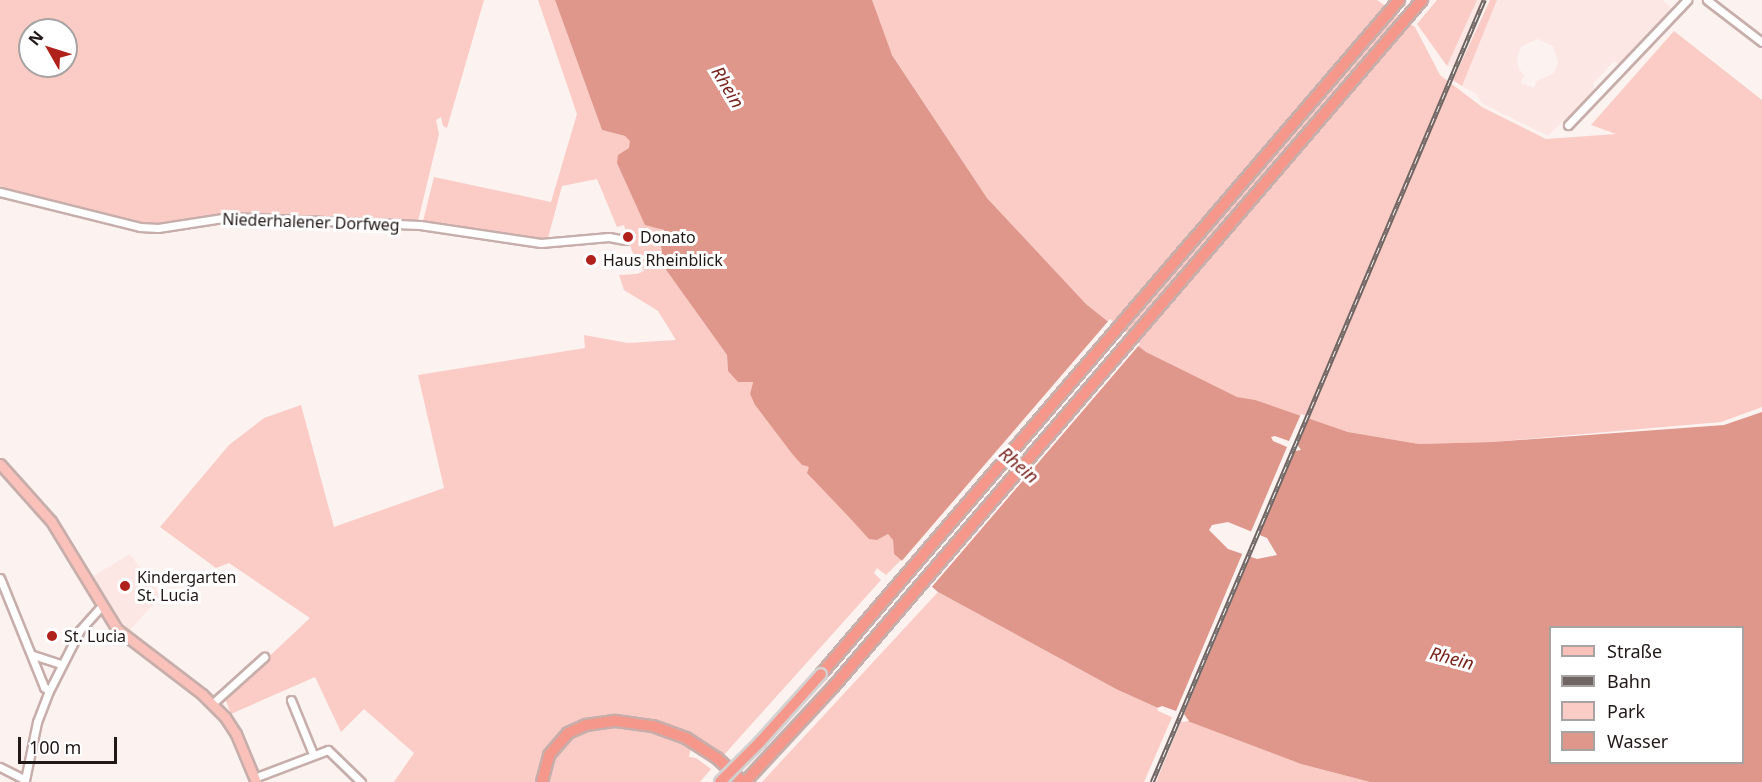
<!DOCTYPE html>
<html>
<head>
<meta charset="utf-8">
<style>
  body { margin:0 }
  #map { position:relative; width:1762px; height:782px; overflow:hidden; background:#fcf2f0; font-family:"Noto Sans",sans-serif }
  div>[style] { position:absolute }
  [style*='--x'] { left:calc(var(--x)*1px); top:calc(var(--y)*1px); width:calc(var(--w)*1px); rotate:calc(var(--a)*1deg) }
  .built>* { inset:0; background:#fce7e4 }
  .green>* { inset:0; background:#fbccc5 }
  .water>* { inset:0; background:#df968b }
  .pier>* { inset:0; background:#fcf2f0 }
  .roads { filter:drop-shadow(2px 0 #c7aeab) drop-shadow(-2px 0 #c7aeab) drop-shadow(0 2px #c7aeab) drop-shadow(0 -2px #c7aeab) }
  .minor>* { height:7px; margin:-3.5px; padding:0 3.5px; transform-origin:3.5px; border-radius:3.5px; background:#fff }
  .major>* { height:9px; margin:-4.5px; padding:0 4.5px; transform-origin:4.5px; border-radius:4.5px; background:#f9c1b9 }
  .highway>* { height:10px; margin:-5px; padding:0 5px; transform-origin:5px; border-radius:5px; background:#f5978a }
  .rail>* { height:4.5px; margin-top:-2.25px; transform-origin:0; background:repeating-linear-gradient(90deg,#fff 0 7px,#6f6664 0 14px); box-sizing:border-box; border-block:2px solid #6f6664 }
  .bridges { filter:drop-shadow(2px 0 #d3d1d1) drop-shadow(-2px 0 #d3d1d1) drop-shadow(0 2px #d3d1d1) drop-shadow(0 -2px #d3d1d1) }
  .highway-bridge>* { height:10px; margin:-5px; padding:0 5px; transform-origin:5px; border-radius:5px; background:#f5978a }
  .dots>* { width:16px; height:16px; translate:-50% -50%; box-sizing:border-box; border:3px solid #fff; border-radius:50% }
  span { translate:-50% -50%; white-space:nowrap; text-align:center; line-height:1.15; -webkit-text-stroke:6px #fff; paint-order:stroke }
  .street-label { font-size:16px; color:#211817 }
  .poi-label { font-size:16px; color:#211817 }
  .left { translate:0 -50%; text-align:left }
  .water-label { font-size:18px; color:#79231c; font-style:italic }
  .legend { position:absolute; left:1549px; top:626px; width:195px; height:138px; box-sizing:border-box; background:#fff; border:2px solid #a6a3a2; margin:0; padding:8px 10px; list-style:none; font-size:18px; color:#211817 }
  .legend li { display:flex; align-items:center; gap:12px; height:30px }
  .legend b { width:30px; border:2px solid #a6a3a2 }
  .north { position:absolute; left:18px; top:18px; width:60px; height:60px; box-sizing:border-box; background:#fff; border:2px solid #a6a3a2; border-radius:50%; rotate:309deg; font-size:16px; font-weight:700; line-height:24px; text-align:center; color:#211817 }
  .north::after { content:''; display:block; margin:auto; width:21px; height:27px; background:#b1211b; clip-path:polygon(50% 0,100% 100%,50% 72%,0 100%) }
  .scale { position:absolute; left:18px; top:737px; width:99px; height:27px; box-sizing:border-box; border:3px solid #211817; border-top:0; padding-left:8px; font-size:18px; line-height:21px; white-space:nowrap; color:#211817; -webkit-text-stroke:4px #fff; paint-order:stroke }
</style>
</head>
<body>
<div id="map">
  <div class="built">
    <i style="clip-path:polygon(1477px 0,1486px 0,1455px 69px,1447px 66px)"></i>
    <i style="clip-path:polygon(evenodd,1497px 0,1663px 0,1671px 8px,1619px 65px,1614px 61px,1596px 80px,1593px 83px,1594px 91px,1548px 136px,1483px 104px,1475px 93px,1462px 86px,1497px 0,1537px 39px,1553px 46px,1558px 62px,1554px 73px,1537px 81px,1534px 88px,1521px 83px,1524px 75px,1519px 69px,1517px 58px,1521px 47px,1537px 39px)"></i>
    <i style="clip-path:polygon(130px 554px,161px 596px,129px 631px,108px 604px,93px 576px)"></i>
  </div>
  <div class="green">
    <i style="clip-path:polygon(evenodd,0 0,484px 0,447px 128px,443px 126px,441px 117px,436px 120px,439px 134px,418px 221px,228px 214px,156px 225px,117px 220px,0 189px,0 0,30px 30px,66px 30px,66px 66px,30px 66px,30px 30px)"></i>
    <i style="clip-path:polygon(538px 0,555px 0,602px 130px,625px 136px,631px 141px,629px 148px,655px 226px,664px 231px,667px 237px,661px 246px,664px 267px,727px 355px,728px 371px,753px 381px,750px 394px,755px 405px,793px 455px,802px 465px,809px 467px,877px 540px,888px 534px,893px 539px,894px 554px,901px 560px,886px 575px,877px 568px,874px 573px,881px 580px,723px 756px,696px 739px,691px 746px,689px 757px,696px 758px,711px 769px,700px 782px,394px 782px,414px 753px,364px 709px,341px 732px,315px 677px,231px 714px,225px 698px,310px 618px,229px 563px,216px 568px,160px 527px,229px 445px,264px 418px,301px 405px,334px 527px,444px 488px,418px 375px,585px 348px,584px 335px,628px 343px,676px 340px,658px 311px,624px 290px,619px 275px,637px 274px,644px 271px,632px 251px,624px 225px,617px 227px,597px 179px,562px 186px,548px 238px,542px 240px,497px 236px,423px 221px,434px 177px,551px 202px,577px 114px)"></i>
    <i style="clip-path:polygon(870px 0,1377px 0,1415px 27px,1440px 75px,1482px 107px,1546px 139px,1616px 134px,1591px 125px,1674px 31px,1762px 100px,1762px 407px,1721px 422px,1492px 442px,1419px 444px,1348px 432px,1255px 401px,1237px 397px,1214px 387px,1146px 352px,1086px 304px,987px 198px,891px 53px)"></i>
    <i style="clip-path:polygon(1437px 0,1477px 0,1447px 66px,1417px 24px)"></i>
    <i style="clip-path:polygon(1490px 0,1497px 0,1462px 86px,1453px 80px)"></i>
    <i style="clip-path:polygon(938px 592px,1116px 689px,1173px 715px,1144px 782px,762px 782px)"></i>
    <i style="clip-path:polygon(1182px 719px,1301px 764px,1370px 782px,1156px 782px)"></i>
  </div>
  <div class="water">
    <i style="clip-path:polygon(evenodd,555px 0,872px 0,892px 55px,987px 198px,1086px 304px,1146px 352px,1237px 397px,1255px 400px,1348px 432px,1419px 444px,1492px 442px,1724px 425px,1762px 412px,1762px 782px,1370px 782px,1301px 764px,1182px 719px,1116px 689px,938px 592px,894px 554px,893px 540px,888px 534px,877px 540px,869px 539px,848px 516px,807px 473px,809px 467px,802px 465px,793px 455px,755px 405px,750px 394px,753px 382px,738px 382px,728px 371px,727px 355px,664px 267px,661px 246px,667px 237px,664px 230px,645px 225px,617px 163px,618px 155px,629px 148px,630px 141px,625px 136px,602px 130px,555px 0,1228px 522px,1267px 538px,1277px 555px,1257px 559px,1228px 549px,1209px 530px,1212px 525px,1228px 522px,555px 0,1550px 628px,1742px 628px,1742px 762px,1550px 762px,1550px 628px)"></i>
  </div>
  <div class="pier">
    <i style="clip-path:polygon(1110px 319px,1140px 344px,930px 589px,900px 563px)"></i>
    <i style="clip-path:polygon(1301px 414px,1309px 417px,1297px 444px,1301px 450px,1295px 451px,1258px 537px,1250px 534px,1287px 447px,1273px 441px,1271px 437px,1275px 436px,1289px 441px)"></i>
    <i style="clip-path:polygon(1243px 552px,1251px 555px,1184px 714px,1189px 721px,1183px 722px,1158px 711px,1157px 708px,1162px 706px,1176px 711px)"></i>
  </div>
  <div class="roads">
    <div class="minor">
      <i style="--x:1707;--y:0;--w:69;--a:37.4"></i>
      <i style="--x:1568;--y:125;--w:173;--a:-46.4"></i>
      <i style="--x:0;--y:192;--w:144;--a:14"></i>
      <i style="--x:140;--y:227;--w:18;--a:3"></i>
      <i style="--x:158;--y:228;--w:72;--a:-8.8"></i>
      <i style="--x:229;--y:217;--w:191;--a:2.4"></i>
      <i style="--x:420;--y:225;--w:122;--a:8.5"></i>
      <i style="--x:541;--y:243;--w:68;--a:-5"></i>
      <i style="--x:609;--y:237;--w:16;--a:11"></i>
      <i style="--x:0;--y:578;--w:118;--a:68"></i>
      <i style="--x:44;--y:687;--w:6;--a:39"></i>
      <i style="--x:33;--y:655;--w:29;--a:18"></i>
      <i style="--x:291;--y:700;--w:58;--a:67.8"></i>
      <i style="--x:213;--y:703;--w:69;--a:-42"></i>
      <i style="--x:0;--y:767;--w:28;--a:27"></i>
      <i style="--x:254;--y:778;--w:79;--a:-20.7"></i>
      <i style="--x:328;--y:750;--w:46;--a:44.1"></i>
      <i style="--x:25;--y:780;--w:59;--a:-78.3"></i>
      <i style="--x:37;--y:722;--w:33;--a:-69"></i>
      <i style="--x:49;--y:691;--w:68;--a:-63.1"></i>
      <i style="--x:80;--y:630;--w:31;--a:-48"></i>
    </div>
    <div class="major">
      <i style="--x:0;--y:464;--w:76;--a:48.2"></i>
      <i style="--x:51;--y:521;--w:127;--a:58.6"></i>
      <i style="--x:117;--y:629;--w:107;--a:37.4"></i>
      <i style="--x:202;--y:694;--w:33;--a:45"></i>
      <i style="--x:225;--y:717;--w:20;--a:57"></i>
      <i style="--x:236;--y:734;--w:52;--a:67.4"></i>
    </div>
    <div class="highway">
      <i style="--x:821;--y:674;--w:888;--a:-49.38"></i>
      <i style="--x:542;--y:782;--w:28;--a:-75"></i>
      <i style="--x:549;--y:755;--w:29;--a:-49"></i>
      <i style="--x:568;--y:733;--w:20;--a:-24"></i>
      <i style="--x:586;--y:725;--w:30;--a:-8"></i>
      <i style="--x:616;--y:721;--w:37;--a:8"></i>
      <i style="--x:653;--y:726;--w:35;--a:20"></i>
      <i style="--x:686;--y:738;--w:37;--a:33"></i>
      <i style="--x:717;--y:758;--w:35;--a:43"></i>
      <i style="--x:745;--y:782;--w:131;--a:-47.2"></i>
      <i style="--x:834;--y:686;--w:904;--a:-49.4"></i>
    </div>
  </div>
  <div class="rail">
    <i style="--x:1152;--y:782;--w:850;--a:-67"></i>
  </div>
  <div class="bridges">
    <div class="highway-bridge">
      <i style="--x:720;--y:782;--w:57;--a:-45"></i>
      <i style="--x:760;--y:742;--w:91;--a:-48.1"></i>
    </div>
  </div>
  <div class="dots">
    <i style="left:628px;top:237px;background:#b1211b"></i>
    <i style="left:591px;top:260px;background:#b1211b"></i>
    <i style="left:125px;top:586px;background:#b1211b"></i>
    <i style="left:52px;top:636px;background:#b1211b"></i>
  </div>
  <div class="street-label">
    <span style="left:311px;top:222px;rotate:2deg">Niederhalener Dorfweg</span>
  </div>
  <div class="poi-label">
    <span class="left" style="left:640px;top:237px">Donato</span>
    <span class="left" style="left:603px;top:260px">Haus Rheinblick</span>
    <span class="left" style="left:137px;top:586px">Kindergarten<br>St. Lucia</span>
    <span class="left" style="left:64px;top:636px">St. Lucia</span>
  </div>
  <div class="water-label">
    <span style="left:728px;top:87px;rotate:59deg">Rhein</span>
    <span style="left:1019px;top:465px;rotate:40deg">Rhein</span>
    <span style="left:1452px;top:658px;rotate:15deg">Rhein</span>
  </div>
  <ul class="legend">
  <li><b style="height:8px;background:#f9c1b9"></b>Straße</li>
  <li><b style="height:8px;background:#6f6664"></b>Bahn</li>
  <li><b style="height:16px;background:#fbccc5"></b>Park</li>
  <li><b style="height:16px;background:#df968b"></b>Wasser</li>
  </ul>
  <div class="north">N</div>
  <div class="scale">100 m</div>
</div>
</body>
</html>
